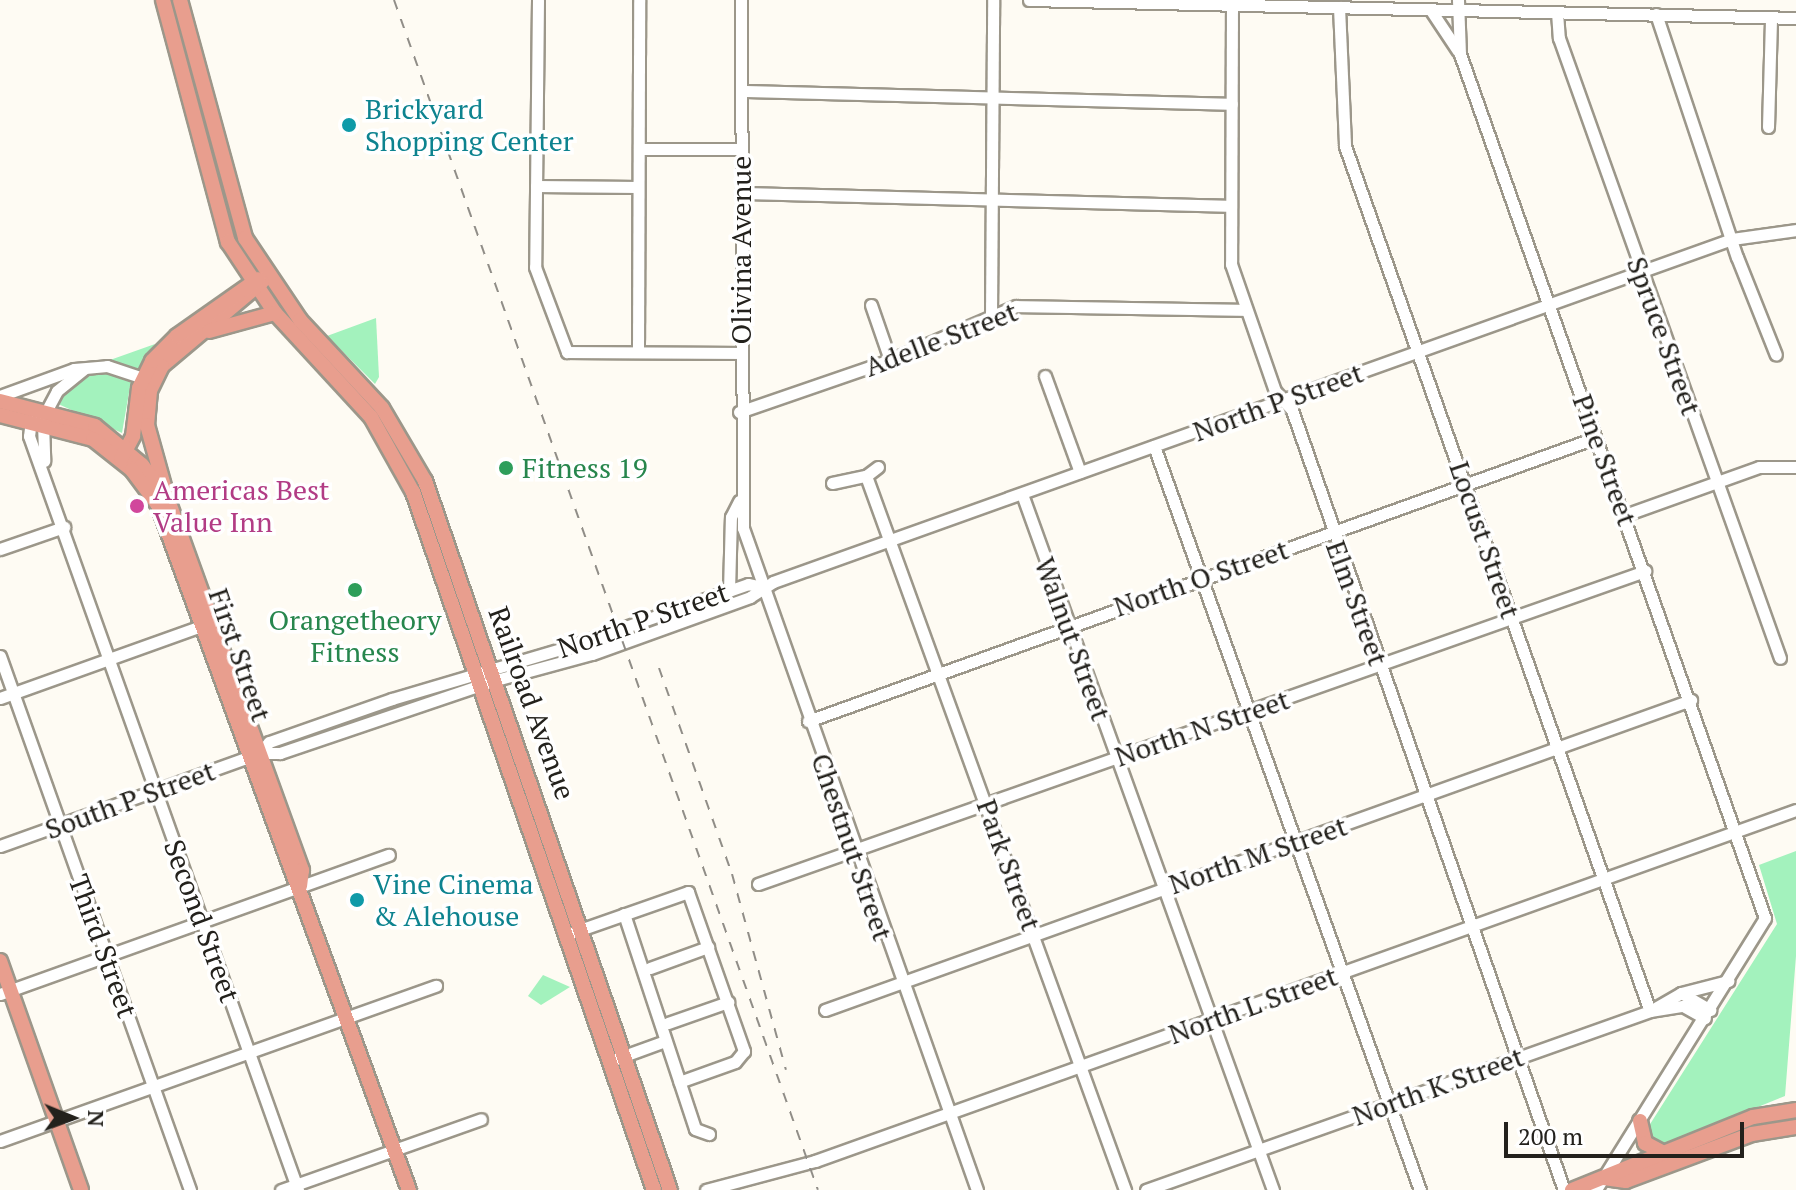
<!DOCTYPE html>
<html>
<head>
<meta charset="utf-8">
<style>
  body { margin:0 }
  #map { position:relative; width:1796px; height:1190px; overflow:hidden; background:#fefbf3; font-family:"PT Serif",serif }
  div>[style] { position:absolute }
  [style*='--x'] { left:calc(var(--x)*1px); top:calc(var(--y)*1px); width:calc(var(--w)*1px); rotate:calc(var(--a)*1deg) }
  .green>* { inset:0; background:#a3f2bd }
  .roads { filter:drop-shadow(2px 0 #9c978a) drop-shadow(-2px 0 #9c978a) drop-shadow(0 2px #9c978a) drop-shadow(0 -2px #9c978a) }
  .minor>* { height:11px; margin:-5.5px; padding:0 5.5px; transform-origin:5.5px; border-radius:5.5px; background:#fff }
  .major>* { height:14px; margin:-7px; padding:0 7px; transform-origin:7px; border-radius:7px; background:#e89e8e }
  .rail>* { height:2px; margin-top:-1px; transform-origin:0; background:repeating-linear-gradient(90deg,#908d87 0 10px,transparent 0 20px) }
  .dots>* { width:22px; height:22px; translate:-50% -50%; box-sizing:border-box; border:4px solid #fff; border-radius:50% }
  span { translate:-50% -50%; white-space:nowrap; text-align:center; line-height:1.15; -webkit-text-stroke:7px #fff; paint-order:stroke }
  .culture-label { font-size:28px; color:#0d838f }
  .left { translate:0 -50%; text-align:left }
  .street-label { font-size:28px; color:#23211c }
  .leisure-label { font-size:28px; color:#27864d }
  .hotel-label { font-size:28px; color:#b23c85 }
  .north { position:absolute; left:32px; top:1078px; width:80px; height:80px; -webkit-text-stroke:6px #fff; paint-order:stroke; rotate:91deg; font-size:22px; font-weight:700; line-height:32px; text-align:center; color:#23211c }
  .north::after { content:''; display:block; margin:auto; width:28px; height:36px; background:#23211c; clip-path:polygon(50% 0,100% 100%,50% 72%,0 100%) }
  .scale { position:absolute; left:1504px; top:1122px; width:240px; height:36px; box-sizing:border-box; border:4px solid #23211c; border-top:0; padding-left:10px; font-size:24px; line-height:28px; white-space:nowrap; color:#23211c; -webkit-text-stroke:6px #fff; paint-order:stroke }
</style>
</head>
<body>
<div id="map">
  <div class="green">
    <i style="clip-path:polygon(376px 318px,379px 377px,375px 384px,327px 336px)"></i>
    <i style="clip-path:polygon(155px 344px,130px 387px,122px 433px,56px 403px,62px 392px,110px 360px)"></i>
    <i style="clip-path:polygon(1796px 851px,1796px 956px,1785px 1096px,1652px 1150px,1640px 1140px,1777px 924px,1759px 865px)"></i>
    <i style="clip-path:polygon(543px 975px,570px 987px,541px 1005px,528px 996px)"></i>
  </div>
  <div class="roads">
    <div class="minor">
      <i style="--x:538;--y:0;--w:267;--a:90.6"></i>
      <i style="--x:535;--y:267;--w:91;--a:69.4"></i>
      <i style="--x:567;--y:352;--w:173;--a:0.3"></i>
      <i style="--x:741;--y:0;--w:528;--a:89.78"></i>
      <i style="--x:743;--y:528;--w:702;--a:70.53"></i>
      <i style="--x:1029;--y:0;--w:767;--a:1.34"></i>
      <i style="--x:1458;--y:0;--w:54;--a:87.9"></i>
      <i style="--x:1460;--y:54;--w:916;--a:70.56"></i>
      <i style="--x:1765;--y:918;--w:320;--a:121.9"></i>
      <i style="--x:1232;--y:5;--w:259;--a:90.2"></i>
      <i style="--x:1231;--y:264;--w:134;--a:70.9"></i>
      <i style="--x:1275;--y:391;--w:25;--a:48"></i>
      <i style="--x:1292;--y:410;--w:826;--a:70.78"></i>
      <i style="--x:1339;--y:7;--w:139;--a:87.5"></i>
      <i style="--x:1345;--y:146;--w:917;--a:70.58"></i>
      <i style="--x:1430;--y:9;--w:50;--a:56.3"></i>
      <i style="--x:1557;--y:12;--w:26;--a:86"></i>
      <i style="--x:1559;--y:38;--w:658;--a:70.38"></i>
      <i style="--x:1656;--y:14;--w:256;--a:71.6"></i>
      <i style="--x:1737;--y:257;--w:105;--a:68.3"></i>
      <i style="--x:742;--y:91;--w:490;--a:1.5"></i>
      <i style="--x:1768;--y:127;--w:109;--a:-88.4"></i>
      <i style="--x:639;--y:149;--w:102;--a:0"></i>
      <i style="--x:536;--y:186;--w:102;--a:0.6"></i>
      <i style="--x:741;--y:193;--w:489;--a:1.5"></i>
      <i style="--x:871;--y:305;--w:58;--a:70.9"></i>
      <i style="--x:991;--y:316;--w:316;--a:-89.6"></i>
      <i style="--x:638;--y:352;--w:352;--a:-89.8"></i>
      <i style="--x:84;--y:369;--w:35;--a:141"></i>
      <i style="--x:57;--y:391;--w:21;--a:118"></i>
      <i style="--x:47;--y:410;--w:19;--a:148"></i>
      <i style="--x:31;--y:420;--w:16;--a:97"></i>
      <i style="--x:29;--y:436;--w:801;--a:70.37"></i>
      <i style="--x:1045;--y:376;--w:102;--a:70"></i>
      <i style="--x:0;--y:396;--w:79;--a:-20"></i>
      <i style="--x:74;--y:369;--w:33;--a:-5"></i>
      <i style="--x:107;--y:366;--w:44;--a:18.4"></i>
      <i style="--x:739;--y:412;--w:160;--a:-19"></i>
      <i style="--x:890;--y:360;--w:137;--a:-23.2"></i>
      <i style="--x:1016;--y:306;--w:230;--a:1"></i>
      <i style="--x:43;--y:423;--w:38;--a:88"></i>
      <i style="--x:1154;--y:446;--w:790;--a:70.33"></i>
      <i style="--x:866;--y:476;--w:760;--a:70.06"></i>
      <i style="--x:832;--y:483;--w:35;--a:-12"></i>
      <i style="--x:866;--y:476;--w:15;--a:-37"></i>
      <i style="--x:1022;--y:494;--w:740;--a:70.17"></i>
      <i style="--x:1625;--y:515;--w:142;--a:-19.7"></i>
      <i style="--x:1759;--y:467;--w:37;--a:0"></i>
      <i style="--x:0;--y:549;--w:68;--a:-19"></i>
      <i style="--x:729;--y:591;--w:74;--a:-88.5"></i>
      <i style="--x:731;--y:517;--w:18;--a:-63"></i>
      <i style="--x:0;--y:656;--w:567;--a:70.41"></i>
      <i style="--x:0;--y:698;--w:220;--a:-19.7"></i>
      <i style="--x:808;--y:721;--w:836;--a:-19.78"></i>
      <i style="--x:260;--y:753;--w:14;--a:-51"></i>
      <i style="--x:269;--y:742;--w:130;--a:-19.3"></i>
      <i style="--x:392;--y:699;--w:190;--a:-16.5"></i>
      <i style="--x:574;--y:645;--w:184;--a:-19.3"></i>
      <i style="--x:748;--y:584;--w:14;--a:12"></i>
      <i style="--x:0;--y:846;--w:276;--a:-19.7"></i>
      <i style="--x:260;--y:753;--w:20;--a:0"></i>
      <i style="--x:280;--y:753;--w:228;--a:-18.7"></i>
      <i style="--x:496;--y:680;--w:99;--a:-15.2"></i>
      <i style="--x:592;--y:654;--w:168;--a:-19.8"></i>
      <i style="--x:750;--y:597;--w:27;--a:-33"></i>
      <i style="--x:773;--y:582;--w:1018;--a:-19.68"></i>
      <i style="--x:1732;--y:239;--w:65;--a:-8"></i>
      <i style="--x:758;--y:884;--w:941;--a:-19.44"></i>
      <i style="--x:624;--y:914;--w:226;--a:71.7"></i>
      <i style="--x:695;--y:1129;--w:15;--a:20"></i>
      <i style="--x:574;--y:932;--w:121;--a:-19.3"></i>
      <i style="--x:688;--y:892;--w:169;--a:70.6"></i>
      <i style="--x:744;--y:1051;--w:14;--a:129"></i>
      <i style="--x:735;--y:1062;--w:59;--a:160.3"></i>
      <i style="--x:650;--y:968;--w:62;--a:-19.9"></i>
      <i style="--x:1681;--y:993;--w:34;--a:30"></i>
      <i style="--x:0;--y:994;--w:413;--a:-19.7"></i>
      <i style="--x:825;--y:1010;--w:920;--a:-19.7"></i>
      <i style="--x:1650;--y:1011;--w:33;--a:-9"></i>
      <i style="--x:1683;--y:1006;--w:25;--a:29"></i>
      <i style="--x:668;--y:1023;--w:64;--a:-19.3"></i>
      <i style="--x:610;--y:1061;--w:59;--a:-20"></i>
      <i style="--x:0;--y:1141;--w:463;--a:-19.6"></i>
      <i style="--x:281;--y:1190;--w:212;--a:-19.5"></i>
      <i style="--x:706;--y:1190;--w:113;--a:-14.9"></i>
      <i style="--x:815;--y:1161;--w:1042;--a:-19.69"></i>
      <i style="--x:1146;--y:1190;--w:535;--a:-19.55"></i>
      <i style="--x:1650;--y:1011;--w:36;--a:-30"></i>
      <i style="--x:1681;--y:993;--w:49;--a:-14.3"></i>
    </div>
    <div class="major">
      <i style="--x:163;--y:0;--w:251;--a:75"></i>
      <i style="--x:228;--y:242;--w:85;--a:56.5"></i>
      <i style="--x:275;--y:313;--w:142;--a:47.3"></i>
      <i style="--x:371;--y:417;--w:86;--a:60.8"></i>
      <i style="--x:413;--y:492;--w:738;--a:70.95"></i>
      <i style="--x:180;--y:0;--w:247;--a:74.7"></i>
      <i style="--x:245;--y:238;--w:99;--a:56.1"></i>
      <i style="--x:300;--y:320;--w:120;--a:47"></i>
      <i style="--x:382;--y:408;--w:85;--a:59.5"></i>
      <i style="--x:425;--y:481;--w:750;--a:70.94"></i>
      <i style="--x:262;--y:282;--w:131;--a:140"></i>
      <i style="--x:162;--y:366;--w:28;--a:116"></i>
      <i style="--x:150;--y:391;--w:34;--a:95"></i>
      <i style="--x:147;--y:425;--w:78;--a:74.4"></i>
      <i style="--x:168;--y:500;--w:394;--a:70.1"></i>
      <i style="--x:302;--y:870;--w:16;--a:97"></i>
      <i style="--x:209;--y:331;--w:68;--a:-15.3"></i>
      <i style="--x:0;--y:401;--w:98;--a:14.7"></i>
      <i style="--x:95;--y:426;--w:61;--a:39.7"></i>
      <i style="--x:142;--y:465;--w:28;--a:52"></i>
      <i style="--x:0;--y:415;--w:96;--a:14.5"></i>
      <i style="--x:93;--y:439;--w:50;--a:38.5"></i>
      <i style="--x:132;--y:470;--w:44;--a:53.4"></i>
      <i style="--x:158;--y:505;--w:730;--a:69.88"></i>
      <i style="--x:121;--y:459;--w:26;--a:-62"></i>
      <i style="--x:133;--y:436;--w:48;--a:-82.9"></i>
      <i style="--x:139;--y:388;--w:30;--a:-64"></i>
      <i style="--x:152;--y:361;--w:35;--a:-45"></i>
      <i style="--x:177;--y:336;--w:99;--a:-35.1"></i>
      <i style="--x:0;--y:961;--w:243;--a:70.5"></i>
      <i style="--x:1640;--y:1121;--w:23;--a:77"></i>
      <i style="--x:1645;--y:1143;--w:19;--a:28"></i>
      <i style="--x:1604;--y:1178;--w:22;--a:8"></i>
      <i style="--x:1626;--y:1181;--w:134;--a:-20.5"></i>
      <i style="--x:1752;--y:1134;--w:45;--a:-9"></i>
      <i style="--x:1572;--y:1190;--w:195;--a:-22"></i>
      <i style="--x:1753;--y:1117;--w:44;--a:-9.2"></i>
    </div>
  </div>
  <div class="rail">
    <i style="--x:394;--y:0;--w:1263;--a:70.39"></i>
    <i style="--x:659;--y:668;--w:219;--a:70.5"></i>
    <i style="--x:732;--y:874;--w:203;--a:74.6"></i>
  </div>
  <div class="dots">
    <i style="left:349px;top:125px;background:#0f9aa8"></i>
    <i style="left:506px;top:468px;background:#2e9e5b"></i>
    <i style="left:137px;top:506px;background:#d1479c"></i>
    <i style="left:355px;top:590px;background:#2e9e5b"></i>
    <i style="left:357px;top:900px;background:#0f9aa8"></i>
  </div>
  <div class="culture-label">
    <span class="left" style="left:365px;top:125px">Brickyard<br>Shopping Center</span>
    <span class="left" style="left:373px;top:900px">Vine Cinema<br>&amp; Alehouse</span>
  </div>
  <div class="street-label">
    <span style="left:741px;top:250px;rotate:-90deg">Olivina Avenue</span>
    <span style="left:1664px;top:336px;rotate:70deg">Spruce Street</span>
    <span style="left:941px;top:339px;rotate:-21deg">Adelle Street</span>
    <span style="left:1278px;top:402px;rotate:-20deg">North P Street</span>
    <span style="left:1605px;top:460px;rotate:70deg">Pine Street</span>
    <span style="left:1485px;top:540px;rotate:71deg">Locust Street</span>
    <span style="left:1201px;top:578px;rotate:-19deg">North O Street</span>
    <span style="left:1357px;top:603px;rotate:70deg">Elm Street</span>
    <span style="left:643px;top:620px;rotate:-19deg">North P Street</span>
    <span style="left:1073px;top:639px;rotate:70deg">Walnut Street</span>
    <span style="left:240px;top:655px;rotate:71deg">First Street</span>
    <span style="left:532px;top:703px;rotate:70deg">Railroad Avenue</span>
    <span style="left:1202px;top:728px;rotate:-19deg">North N Street</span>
    <span style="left:130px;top:800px;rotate:-20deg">South P Street</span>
    <span style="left:852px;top:847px;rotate:71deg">Chestnut Street</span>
    <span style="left:1258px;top:855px;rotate:-19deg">North M Street</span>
    <span style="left:1009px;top:865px;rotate:70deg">Park Street</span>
    <span style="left:202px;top:921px;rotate:70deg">Second Street</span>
    <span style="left:103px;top:946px;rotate:70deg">Third Street</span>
    <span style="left:1253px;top:1005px;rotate:-20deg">North L Street</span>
    <span style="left:1438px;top:1086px;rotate:-20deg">North K Street</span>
  </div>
  <div class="leisure-label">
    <span class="left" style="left:522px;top:468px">Fitness 19</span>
    <span style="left:355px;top:636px">Orangetheory<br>Fitness</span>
  </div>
  <div class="hotel-label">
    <span class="left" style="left:153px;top:506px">Americas Best<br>Value Inn</span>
  </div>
  <div class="north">N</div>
  <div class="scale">200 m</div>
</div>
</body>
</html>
